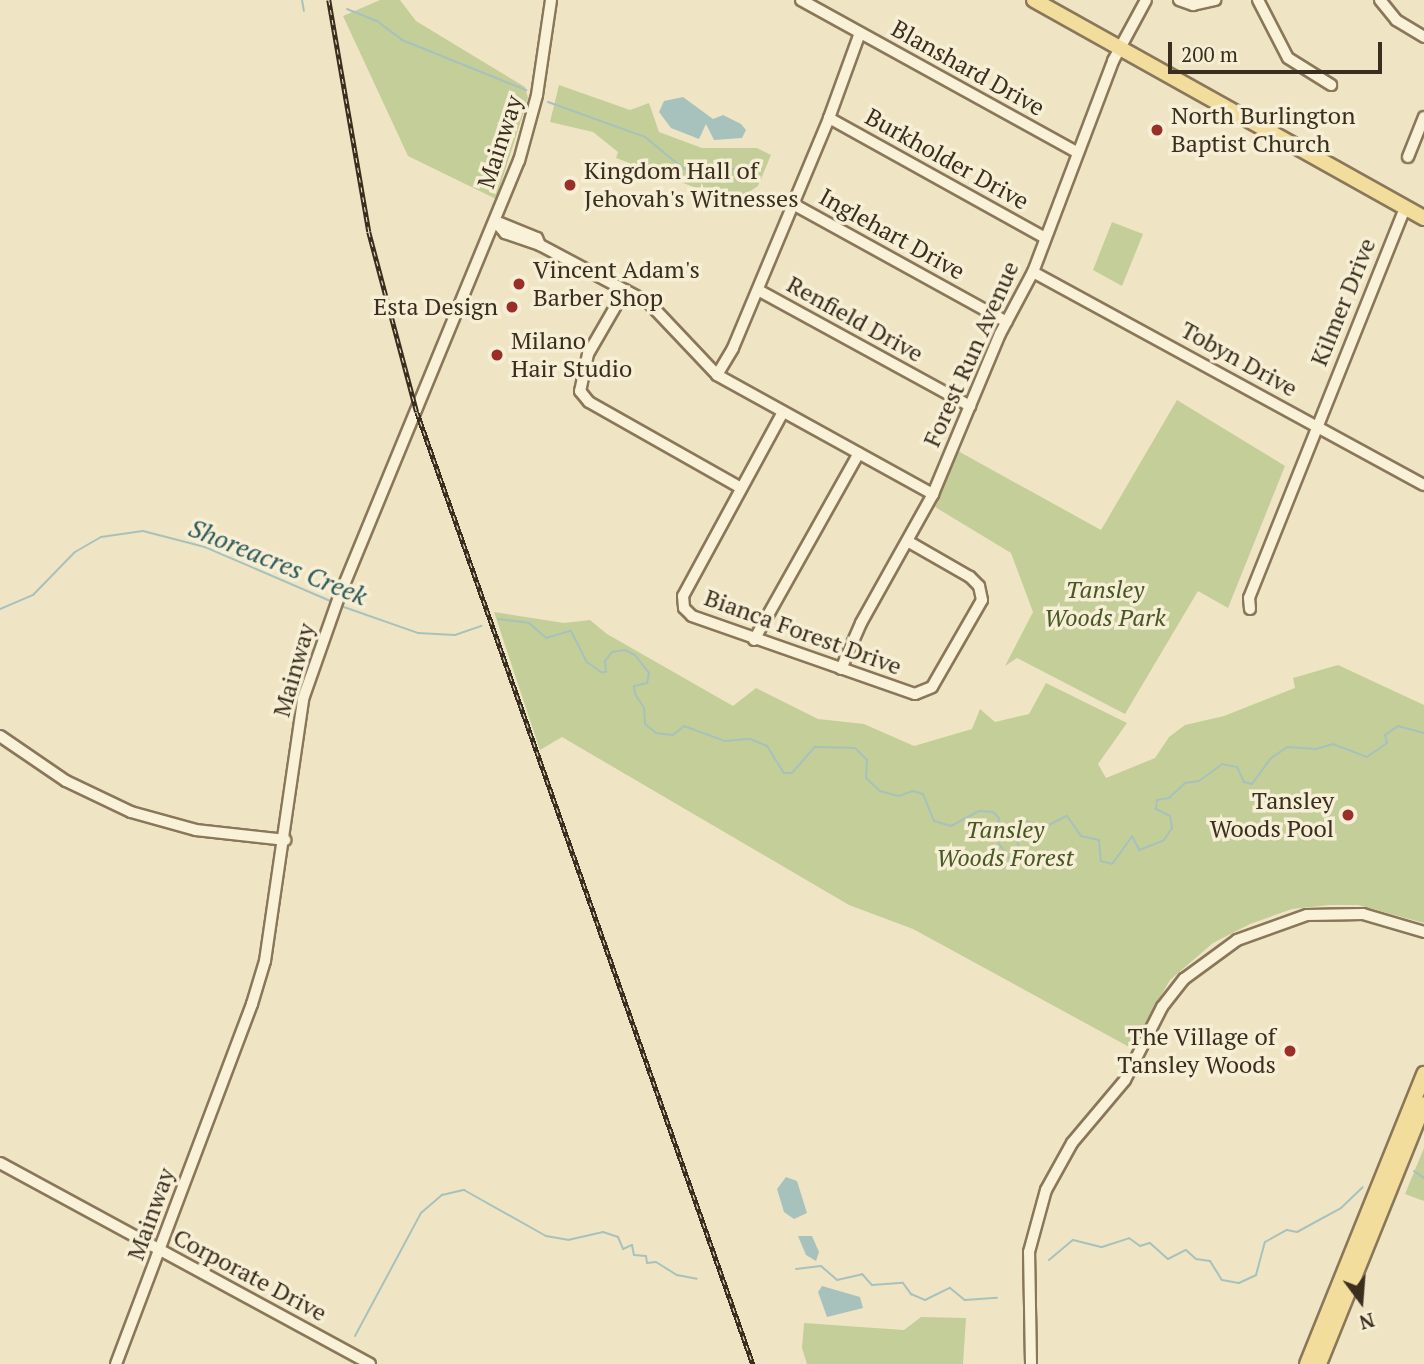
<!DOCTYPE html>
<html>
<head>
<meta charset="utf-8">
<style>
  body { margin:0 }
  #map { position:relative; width:1424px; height:1364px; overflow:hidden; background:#efe5c5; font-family:"PT Serif",serif }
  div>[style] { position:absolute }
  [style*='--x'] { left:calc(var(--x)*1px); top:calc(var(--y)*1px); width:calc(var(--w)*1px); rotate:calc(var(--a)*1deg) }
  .green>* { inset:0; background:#c4ce98 }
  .water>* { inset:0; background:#a7c2bc }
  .stream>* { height:2px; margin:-1px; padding:0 1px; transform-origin:1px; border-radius:1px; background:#a7c2bc }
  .roads { filter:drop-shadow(2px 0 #8a775a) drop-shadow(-2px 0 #8a775a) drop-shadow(0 2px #8a775a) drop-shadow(0 -2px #8a775a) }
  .minor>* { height:10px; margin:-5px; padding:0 5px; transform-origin:5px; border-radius:5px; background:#f9f2d8 }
  .major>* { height:14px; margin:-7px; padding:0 7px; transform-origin:7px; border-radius:7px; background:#f2dd9d }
  .rail>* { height:4.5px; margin-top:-2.25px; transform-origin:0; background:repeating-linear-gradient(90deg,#f6efd5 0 5px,#3a2e1f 0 10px); box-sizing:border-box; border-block:2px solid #3a2e1f }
  .dots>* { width:19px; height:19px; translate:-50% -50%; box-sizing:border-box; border:4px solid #f6efd5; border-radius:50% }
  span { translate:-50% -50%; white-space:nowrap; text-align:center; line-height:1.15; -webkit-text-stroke:7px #f6efd5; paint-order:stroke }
  .street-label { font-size:24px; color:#3a2e1f }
  .poi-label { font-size:24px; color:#3a2e1f }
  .left { translate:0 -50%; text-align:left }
  .right { translate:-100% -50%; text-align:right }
  .park-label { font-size:24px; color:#475725; font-style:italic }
  .water-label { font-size:26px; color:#2e5a5a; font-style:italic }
  .north { position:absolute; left:1326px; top:1266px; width:70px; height:70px; -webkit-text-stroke:5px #f6efd5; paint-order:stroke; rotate:164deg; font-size:19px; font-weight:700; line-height:28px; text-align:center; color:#3a2e1f }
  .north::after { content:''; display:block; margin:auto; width:24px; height:32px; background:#3a2e1f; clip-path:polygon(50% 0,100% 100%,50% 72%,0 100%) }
  .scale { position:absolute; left:1168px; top:42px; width:214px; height:32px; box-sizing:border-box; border:4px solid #3a2e1f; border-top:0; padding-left:9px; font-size:21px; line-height:24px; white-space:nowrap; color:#3a2e1f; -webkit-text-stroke:5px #f6efd5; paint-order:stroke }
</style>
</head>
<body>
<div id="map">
  <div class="green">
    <i style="clip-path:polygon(380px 0,400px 0,416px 21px,525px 87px,528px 98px,496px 199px,408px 156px,343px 16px)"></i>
    <i style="clip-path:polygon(559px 85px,630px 110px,649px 103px,659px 132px,702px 148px,757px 148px,771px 155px,758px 186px,734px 202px,616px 158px,618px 152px,593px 132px,550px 122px)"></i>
    <i style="clip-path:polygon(1112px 222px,1143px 234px,1122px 286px,1093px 270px)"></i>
    <i style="clip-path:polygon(1177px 400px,1285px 466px,1228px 608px,1198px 591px,1125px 714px,1017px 658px,1005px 666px,1033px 612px,1011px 553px,935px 507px,958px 451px,1101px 530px)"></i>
    <i style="clip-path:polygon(494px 612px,564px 623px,590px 620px,607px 634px,733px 706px,756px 688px,818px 719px,864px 724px,914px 746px,972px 729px,980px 709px,995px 722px,1029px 714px,1046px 683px,1127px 723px,1098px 764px,1106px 778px,1155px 758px,1169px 737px,1185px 725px,1224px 716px,1295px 688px,1293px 678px,1338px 665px,1424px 705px,1424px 923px,1358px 905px,1330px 905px,1292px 909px,1250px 924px,1213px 943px,1170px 980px,1131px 1048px,913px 929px,849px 905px,562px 737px,540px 750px)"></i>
    <i style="clip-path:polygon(1424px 1148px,1424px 1201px,1405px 1194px)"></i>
    <i style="clip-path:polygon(921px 1317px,966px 1318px,963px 1364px,807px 1364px,802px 1348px,804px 1323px,904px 1330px)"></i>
  </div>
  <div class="water">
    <i style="clip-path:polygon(683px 97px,713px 119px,723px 115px,741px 124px,746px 130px,742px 138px,714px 140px,706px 124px,699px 139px,671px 128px,659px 112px,664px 101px)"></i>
    <i style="clip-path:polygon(786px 1177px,797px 1181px,807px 1213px,794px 1219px,784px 1212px,777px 1189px)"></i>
    <i style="clip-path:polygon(798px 1236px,812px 1236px,819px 1252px,816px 1261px,806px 1255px)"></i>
    <i style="clip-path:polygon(822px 1286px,860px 1297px,863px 1308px,827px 1317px,818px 1292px)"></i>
  </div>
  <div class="stream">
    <i style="--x:302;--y:0;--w:11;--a:80"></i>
    <i style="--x:347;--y:9;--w:32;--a:22"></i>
    <i style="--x:377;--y:21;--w:31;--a:37"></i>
    <i style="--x:402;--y:40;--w:134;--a:22"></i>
    <i style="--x:548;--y:102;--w:103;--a:19.8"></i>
    <i style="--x:645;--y:137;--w:50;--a:39.4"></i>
    <i style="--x:684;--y:169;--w:72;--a:0"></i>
    <i style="--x:341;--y:606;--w:82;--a:19.3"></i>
    <i style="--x:418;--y:633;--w:37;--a:3"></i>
    <i style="--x:455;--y:635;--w:28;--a:-19"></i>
    <i style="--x:0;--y:609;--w:36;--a:-23"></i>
    <i style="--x:33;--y:595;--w:60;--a:-45.7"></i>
    <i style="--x:75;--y:552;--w:30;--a:-30"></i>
    <i style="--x:101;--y:537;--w:42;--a:-8.1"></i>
    <i style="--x:143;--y:531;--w:64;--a:14.5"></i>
    <i style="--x:205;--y:547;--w:139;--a:23.3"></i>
    <i style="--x:498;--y:619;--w:31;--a:7"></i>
    <i style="--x:529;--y:623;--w:23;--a:41"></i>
    <i style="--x:546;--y:638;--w:26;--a:-16"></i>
    <i style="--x:571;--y:631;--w:35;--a:63"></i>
    <i style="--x:587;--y:662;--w:17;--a:36"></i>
    <i style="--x:601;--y:672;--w:5;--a:0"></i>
    <i style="--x:606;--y:672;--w:11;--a:-95"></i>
    <i style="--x:605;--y:661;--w:11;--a:-52"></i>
    <i style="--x:612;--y:652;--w:13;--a:-9"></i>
    <i style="--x:625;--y:650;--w:11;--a:27"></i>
    <i style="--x:635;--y:655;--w:23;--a:52"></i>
    <i style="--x:649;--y:673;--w:10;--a:101"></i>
    <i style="--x:647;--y:683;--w:13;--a:167"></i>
    <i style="--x:634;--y:686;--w:8;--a:83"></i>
    <i style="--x:635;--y:694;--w:17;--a:57"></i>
    <i style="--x:644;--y:708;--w:16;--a:86"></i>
    <i style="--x:645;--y:724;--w:14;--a:39"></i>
    <i style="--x:656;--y:733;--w:17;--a:7"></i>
    <i style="--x:673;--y:735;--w:14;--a:-39"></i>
    <i style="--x:684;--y:726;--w:44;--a:20.1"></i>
    <i style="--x:725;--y:741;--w:25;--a:-5"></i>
    <i style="--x:750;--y:739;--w:18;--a:22"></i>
    <i style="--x:767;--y:746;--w:32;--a:58"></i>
    <i style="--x:784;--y:773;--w:8;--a:0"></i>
    <i style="--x:792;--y:773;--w:35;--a:-49"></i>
    <i style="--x:815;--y:747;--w:40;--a:1.4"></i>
    <i style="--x:855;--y:748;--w:17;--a:45"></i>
    <i style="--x:867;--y:760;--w:18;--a:93"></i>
    <i style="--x:866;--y:778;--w:19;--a:43"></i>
    <i style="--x:880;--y:791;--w:20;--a:15"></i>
    <i style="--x:899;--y:796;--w:15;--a:-20"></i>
    <i style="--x:913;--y:791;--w:10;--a:17"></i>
    <i style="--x:923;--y:794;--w:29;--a:68"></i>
    <i style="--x:934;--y:821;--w:18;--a:16"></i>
    <i style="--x:951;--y:826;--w:32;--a:-28"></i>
    <i style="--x:979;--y:811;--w:14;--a:4"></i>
    <i style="--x:993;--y:812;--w:8;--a:45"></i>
    <i style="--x:999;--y:818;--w:20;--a:101"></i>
    <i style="--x:995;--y:838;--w:29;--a:55"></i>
    <i style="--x:1012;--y:862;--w:11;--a:-38"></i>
    <i style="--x:1021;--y:855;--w:24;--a:-105"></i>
    <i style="--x:1015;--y:832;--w:15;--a:-62"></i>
    <i style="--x:1022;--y:819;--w:23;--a:23"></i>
    <i style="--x:1043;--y:828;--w:27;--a:-27"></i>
    <i style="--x:1067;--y:816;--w:24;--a:55"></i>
    <i style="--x:1081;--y:836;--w:18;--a:13"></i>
    <i style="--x:1099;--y:840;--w:21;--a:85"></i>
    <i style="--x:1101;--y:861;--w:11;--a:15"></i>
    <i style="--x:1112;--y:864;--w:34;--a:-54"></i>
    <i style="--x:1132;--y:836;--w:16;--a:63"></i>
    <i style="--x:1139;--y:850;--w:26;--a:-21"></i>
    <i style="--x:1163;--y:841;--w:16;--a:-55"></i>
    <i style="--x:1172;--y:828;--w:12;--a:-99"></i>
    <i style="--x:1170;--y:816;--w:16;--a:-153"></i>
    <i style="--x:1156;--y:809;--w:9;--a:-84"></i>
    <i style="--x:1157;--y:800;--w:12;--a:-9"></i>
    <i style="--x:1169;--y:798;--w:22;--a:-43"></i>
    <i style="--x:1185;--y:783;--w:14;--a:-8"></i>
    <i style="--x:1199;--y:781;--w:29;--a:-36"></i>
    <i style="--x:1222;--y:764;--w:15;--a:11"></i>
    <i style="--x:1237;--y:767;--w:17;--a:65"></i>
    <i style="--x:1244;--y:782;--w:8;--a:14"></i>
    <i style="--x:1252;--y:784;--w:31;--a:-54"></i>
    <i style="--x:1270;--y:759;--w:21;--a:-35"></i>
    <i style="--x:1287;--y:747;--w:29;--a:4"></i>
    <i style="--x:1316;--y:749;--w:18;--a:-16"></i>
    <i style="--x:1333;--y:744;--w:36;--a:21"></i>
    <i style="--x:1367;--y:757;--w:24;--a:-35"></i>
    <i style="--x:1387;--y:743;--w:8;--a:-104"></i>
    <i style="--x:1385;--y:735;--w:16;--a:-35"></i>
    <i style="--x:1398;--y:726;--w:27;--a:15"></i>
    <i style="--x:1414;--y:1171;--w:12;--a:35"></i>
    <i style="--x:1049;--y:1260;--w:31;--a:-40"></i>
    <i style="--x:1073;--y:1240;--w:30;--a:14"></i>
    <i style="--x:1102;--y:1247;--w:28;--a:-18"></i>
    <i style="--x:1129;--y:1238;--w:14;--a:36"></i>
    <i style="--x:1140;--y:1246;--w:10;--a:-17"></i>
    <i style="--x:1150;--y:1243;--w:24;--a:42"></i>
    <i style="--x:1168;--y:1259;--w:20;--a:-27"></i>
    <i style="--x:1186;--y:1250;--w:13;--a:42"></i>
    <i style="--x:1196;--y:1259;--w:14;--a:8"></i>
    <i style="--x:1210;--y:1261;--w:22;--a:58"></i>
    <i style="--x:1222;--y:1280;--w:17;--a:10"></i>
    <i style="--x:1239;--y:1283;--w:19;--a:-25"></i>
    <i style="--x:1256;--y:1275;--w:34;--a:-75"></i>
    <i style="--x:1265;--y:1242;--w:25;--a:-29"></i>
    <i style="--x:1287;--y:1230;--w:10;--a:11"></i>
    <i style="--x:1297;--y:1232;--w:50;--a:-28.6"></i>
    <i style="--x:1341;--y:1208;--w:30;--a:-44"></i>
    <i style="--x:796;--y:1269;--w:25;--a:-7"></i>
    <i style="--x:821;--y:1266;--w:21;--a:41"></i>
    <i style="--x:837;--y:1280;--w:26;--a:-13"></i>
    <i style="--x:862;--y:1274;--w:15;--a:48"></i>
    <i style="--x:872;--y:1285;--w:31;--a:-4"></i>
    <i style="--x:903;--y:1283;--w:14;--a:54"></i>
    <i style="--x:911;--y:1294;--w:15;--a:23"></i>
    <i style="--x:925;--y:1300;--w:28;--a:-26"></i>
    <i style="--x:950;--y:1288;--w:19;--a:39"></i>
    <i style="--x:965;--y:1300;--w:32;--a:-4"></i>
    <i style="--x:355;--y:1336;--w:140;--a:-61.8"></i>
    <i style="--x:421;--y:1213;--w:28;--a:-41"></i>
    <i style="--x:442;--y:1195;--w:23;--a:-13"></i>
    <i style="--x:464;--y:1190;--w:94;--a:29.3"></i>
    <i style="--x:546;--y:1236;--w:22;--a:10"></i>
    <i style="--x:568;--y:1240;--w:36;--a:-13"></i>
    <i style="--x:603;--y:1232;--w:16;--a:18"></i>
    <i style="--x:618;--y:1237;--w:13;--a:67"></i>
    <i style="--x:623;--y:1249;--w:10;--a:-24"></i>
    <i style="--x:632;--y:1245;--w:10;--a:79"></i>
    <i style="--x:634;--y:1255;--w:12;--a:5"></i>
    <i style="--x:646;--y:1256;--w:7;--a:82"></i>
    <i style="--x:647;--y:1263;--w:9;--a:-6"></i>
    <i style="--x:656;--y:1262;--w:25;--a:32"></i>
    <i style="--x:677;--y:1275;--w:20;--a:11"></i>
  </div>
  <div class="roads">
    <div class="minor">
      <i style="--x:801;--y:0;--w:316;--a:28.9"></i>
      <i style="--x:1179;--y:0;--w:15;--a:20"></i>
      <i style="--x:1193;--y:5;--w:23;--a:-13"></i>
      <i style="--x:1258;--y:0;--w:65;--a:62.7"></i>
      <i style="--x:1288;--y:58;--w:51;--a:32.1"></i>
      <i style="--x:1380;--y:0;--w:26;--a:51"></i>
      <i style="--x:1396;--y:20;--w:33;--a:31"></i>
      <i style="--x:829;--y:118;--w:246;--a:29"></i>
      <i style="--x:1408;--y:157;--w:43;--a:-68.2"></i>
      <i style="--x:793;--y:204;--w:244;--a:28.9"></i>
      <i style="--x:495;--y:221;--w:16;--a:50"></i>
      <i style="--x:505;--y:233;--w:37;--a:19"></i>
      <i style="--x:540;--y:245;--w:123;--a:28"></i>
      <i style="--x:649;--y:303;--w:99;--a:46.6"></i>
      <i style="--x:717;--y:375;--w:247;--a:28.9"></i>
      <i style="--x:495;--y:221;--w:45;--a:22"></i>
      <i style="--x:537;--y:238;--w:8;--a:67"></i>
      <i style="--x:1033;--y:272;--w:445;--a:28.6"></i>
      <i style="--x:625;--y:290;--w:74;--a:120"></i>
      <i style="--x:588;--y:354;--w:38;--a:102"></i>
      <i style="--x:580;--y:391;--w:14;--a:51"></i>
      <i style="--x:589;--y:402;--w:172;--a:29.5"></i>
      <i style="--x:758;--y:290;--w:242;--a:28.7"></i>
      <i style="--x:717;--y:375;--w:31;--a:-59"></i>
      <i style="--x:733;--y:348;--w:249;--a:-67.3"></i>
      <i style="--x:829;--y:118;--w:90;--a:-70"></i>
      <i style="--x:783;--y:412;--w:209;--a:118.5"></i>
      <i style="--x:683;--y:596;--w:12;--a:85"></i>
      <i style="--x:684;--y:608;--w:11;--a:45"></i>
      <i style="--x:692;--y:616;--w:236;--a:19.3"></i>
      <i style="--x:915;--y:694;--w:18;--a:-22"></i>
      <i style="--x:932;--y:687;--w:100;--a:-60.1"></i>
      <i style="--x:982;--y:600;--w:14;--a:-102"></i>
      <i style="--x:979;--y:586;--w:13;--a:-135"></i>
      <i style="--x:970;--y:577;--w:70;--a:-150.2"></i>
      <i style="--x:1250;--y:609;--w:11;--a:-95"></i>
      <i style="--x:1249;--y:598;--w:421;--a:-68.2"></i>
      <i style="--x:754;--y:640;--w:214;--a:-60.7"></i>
      <i style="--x:841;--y:669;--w:50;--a:-66.5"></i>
      <i style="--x:861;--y:623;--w:148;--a:-60.8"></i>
      <i style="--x:933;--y:494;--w:173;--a:-67.3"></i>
      <i style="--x:1000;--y:334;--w:70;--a:-62"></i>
      <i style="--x:1033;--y:272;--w:226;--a:-69.2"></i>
      <i style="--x:1113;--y:61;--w:69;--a:-61.6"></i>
      <i style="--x:0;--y:736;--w:80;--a:34.3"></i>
      <i style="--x:66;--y:781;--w:72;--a:25.5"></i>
      <i style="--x:131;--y:812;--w:67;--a:15.5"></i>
      <i style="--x:196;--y:830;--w:90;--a:6.4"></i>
      <i style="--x:0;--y:1163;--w:421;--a:28.5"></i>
      <i style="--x:116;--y:1364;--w:385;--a:-69.3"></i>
      <i style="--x:252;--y:1004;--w:45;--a:-73.2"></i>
      <i style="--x:265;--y:961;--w:265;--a:-81.7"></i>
      <i style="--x:303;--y:699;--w:108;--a:-70.6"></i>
      <i style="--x:339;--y:597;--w:472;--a:-67.6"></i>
      <i style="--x:519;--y:161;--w:68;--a:-74.7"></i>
      <i style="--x:537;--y:95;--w:96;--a:-81.6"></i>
      <i style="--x:1031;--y:1364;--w:112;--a:-91"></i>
      <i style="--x:1029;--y:1252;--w:64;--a:-74.7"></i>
      <i style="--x:1046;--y:1190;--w:54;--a:-61"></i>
      <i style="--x:1072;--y:1143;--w:82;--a:-49.9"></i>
      <i style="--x:1125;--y:1080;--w:82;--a:-63.1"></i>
      <i style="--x:1162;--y:1007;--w:36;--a:-52"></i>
      <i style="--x:1184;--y:979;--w:66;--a:-36.3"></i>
      <i style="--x:1237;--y:940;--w:74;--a:-19.7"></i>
      <i style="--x:1307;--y:915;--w:56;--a:-1"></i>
      <i style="--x:1363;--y:914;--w:64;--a:16.4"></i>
    </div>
    <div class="major">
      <i style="--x:1034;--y:0;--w:447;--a:29.2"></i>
      <i style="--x:1307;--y:1364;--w:313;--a:-68"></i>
      <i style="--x:1319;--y:1364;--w:280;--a:-68"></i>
    </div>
  </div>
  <div class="rail">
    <i style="--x:329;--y:0;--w:235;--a:80.2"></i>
    <i style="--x:369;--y:232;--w:186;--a:75.1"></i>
    <i style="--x:417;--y:412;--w:1010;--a:70.56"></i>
  </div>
  <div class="dots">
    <i style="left:1157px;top:130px;background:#9a2f29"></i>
    <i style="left:570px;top:185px;background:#9a2f29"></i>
    <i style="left:519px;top:284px;background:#9a2f29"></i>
    <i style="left:512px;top:307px;background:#9a2f29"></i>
    <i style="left:497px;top:355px;background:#9a2f29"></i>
    <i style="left:1348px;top:815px;background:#9a2f29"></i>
    <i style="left:1290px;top:1051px;background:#9a2f29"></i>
  </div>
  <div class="street-label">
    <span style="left:968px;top:68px;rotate:29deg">Blanshard Drive</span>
    <span style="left:500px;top:142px;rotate:-72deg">Mainway</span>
    <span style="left:947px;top:159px;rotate:29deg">Burkholder Drive</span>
    <span style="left:892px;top:234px;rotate:29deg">Inglehart Drive</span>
    <span style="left:1343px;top:302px;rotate:-68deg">Kilmer Drive</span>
    <span style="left:855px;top:319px;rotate:29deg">Renfield Drive</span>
    <span style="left:971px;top:354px;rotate:-66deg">Forest Run Avenue</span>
    <span style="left:1239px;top:359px;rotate:29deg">Tobyn Drive</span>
    <span style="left:803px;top:632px;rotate:20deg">Bianca Forest Drive</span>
    <span style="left:294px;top:670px;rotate:-74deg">Mainway</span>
    <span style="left:151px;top:1214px;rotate:-70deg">Mainway</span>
    <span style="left:250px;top:1275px;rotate:28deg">Corporate Drive</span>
  </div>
  <div class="poi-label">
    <span class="left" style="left:1171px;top:130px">North Burlington<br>Baptist Church</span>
    <span class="left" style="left:584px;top:185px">Kingdom Hall of<br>Jehovah's Witnesses</span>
    <span class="left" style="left:533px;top:284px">Vincent Adam's<br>Barber Shop</span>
    <span class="right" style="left:498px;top:307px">Esta Design</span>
    <span class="left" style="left:511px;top:355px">Milano<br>Hair Studio</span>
    <span class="right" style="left:1334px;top:815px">Tansley<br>Woods Pool</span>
    <span class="right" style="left:1276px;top:1051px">The Village of<br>Tansley Woods</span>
  </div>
  <div class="park-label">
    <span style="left:1105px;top:604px">Tansley<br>Woods Park</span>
    <span style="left:1005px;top:844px">Tansley<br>Woods Forest</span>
  </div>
  <div class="water-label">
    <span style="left:278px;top:562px;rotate:22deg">Shoreacres Creek</span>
  </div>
  <div class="north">N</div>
  <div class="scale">200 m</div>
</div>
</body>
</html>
